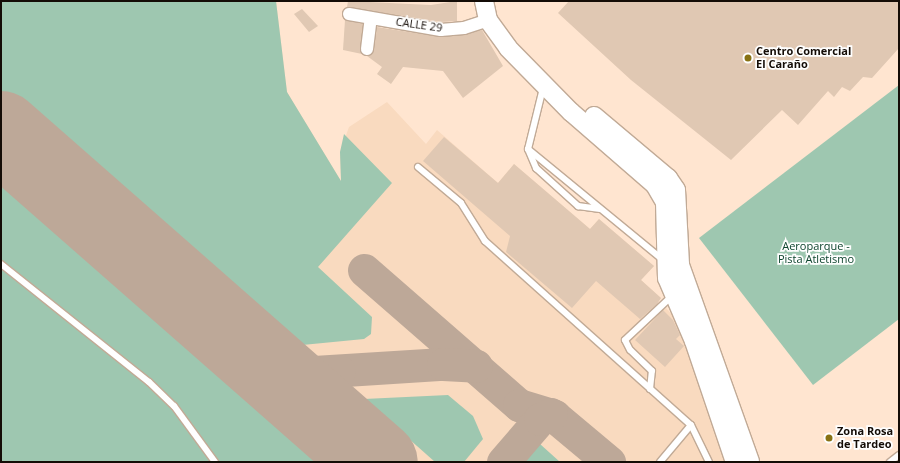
<!DOCTYPE html>
<html>
<head>
<meta charset="utf-8">
<style>
  body { margin:0 }
  #map { position:relative; width:900px; height:463px; overflow:hidden; background:#ffe5d0; font-family:"Open Sans",sans-serif }
  div>[style] { position:absolute }
  [style*='--x'] { left:calc(var(--x)*1px); top:calc(var(--y)*1px); width:calc(var(--w)*1px); rotate:calc(var(--a)*1deg) }
  .built>* { inset:0; background:#f9dabf }
  .green>* { inset:0; background:#9ec7b0 }
  .taxiway>* { height:33px; margin:-16.5px; padding:0 16.5px; transform-origin:16.5px; border-radius:16.5px; background:#bda898 }
  .runway>* { height:82px; margin:-41px; padding:0 41px; transform-origin:41px; border-radius:41px; background:#bda898 }
  .building>* { inset:0; background:#e0c8b3 }
  .roads { filter:drop-shadow(1px 0 #c1aa96) drop-shadow(-1px 0 #c1aa96) drop-shadow(0 1px #c1aa96) drop-shadow(0 -1px #c1aa96) }
  .service>* { height:6px; margin:-3px; padding:0 3px; transform-origin:3px; border-radius:3px; background:#fff }
  .minor>* { height:12px; margin:-6px; padding:0 6px; transform-origin:6px; border-radius:6px; background:#fff }
  .primary>* { height:18px; margin:-9px; padding:0 9px; transform-origin:9px; border-radius:9px; background:#fff }
  .dots>* { width:11px; height:11px; translate:-50% -50%; box-sizing:border-box; border:2px solid #fff; border-radius:50% }
  span { translate:-50% -50%; white-space:nowrap; text-align:center; line-height:1.15; -webkit-text-stroke:3.5px #fff; paint-order:stroke }
  .street-label { font-size:11px; color:#140c06 }
  .poi-label { font-size:11px; color:#140c06; font-weight:700 }
  .left { translate:0 -50%; text-align:left }
  .park-label { font-size:11px; color:#0d442d }
  .frame { position:absolute; inset:0; border:2px solid #140c06; pointer-events:none }
</style>
</head>
<body>
<div id="map">
  <div class="built">
    <i style="clip-path:polygon(1px 1px,276px 1px,287px 92px,341px 181px,340px 152px,349px 127px,387px 102px,426px 144px,437px 130px,498px 183px,514px 164px,590px 229px,599px 219px,654px 266px,641px 280px,661px 298px,657px 303px,663px 310px,666px 308px,680px 323px,726px 462px,1px 462px)"></i>
  </div>
  <div class="green">
    <i style="clip-path:polygon(1px 1px,276px 1px,287px 92px,341px 181px,340px 152px,344px 134px,392px 183px,318px 267px,372px 317px,371px 334px,364px 339px,292px 346px,1px 93px)"></i>
    <i style="clip-path:polygon(899px 85px,899px 319px,813px 385px,699px 238px)"></i>
    <i style="clip-path:polygon(1px 179px,325px 462px,1px 462px)"></i>
    <i style="clip-path:polygon(448px 395px,473px 416px,483px 439px,464px 462px,435px 462px,364px 399px)"></i>
    <i style="clip-path:polygon(540px 444px,560px 462px,520px 462px)"></i>
  </div>
  <div class="taxiway">
    <i style="--x:364;--y:270;--w:206;--a:41.1"></i>
    <i style="--x:519;--y:405;--w:37;--a:17"></i>
    <i style="--x:554;--y:416;--w:72;--a:39.9"></i>
    <i style="--x:260;--y:360;--w:24;--a:28"></i>
    <i style="--x:281;--y:371;--w:17;--a:7"></i>
    <i style="--x:298;--y:373;--w:145;--a:-3.6"></i>
    <i style="--x:443;--y:364;--w:33;--a:3"></i>
    <i style="--x:331;--y:423;--w:29;--a:-106"></i>
    <i style="--x:323;--y:395;--w:16;--a:-68"></i>
    <i style="--x:329;--y:380;--w:13;--a:-42"></i>
    <i style="--x:503;--y:462;--w:57;--a:-49.3"></i>
    <i style="--x:540;--y:419;--w:12;--a:-24"></i>
  </div>
  <div class="runway">
    <i style="--x:1;--y:132;--w:500;--a:41.3"></i>
  </div>
  <div class="building">
    <i style="clip-path:polygon(348px 1px,431px 5px,457px 1px,457px 21px,441px 22px,347px 7px)"></i>
    <i style="clip-path:polygon(569px 1px,899px 1px,899px 48px,872px 78px,863px 77px,850px 91px,842px 87px,834px 97px,828px 91px,798px 125px,782px 110px,731px 160px,631px 80px,558px 13px)"></i>
    <i style="clip-path:polygon(302px 9px,318px 26px,309px 32px,294px 14px)"></i>
    <i style="clip-path:polygon(345px 20px,363px 24px,362px 54px,343px 50px)"></i>
    <i style="clip-path:polygon(377px 27px,441px 37px,482px 30px,503px 66px,463px 98px,443px 71px,403px 67px,391px 84px,377px 74px,382px 67px,367px 56px,374px 50px)"></i>
    <i style="clip-path:polygon(444px 137px,498px 183px,514px 164px,590px 229px,599px 219px,654px 266px,641px 280px,661px 298px,657px 304px,640px 319px,596px 281px,572px 308px,506px 252px,510px 236px,423px 161px)"></i>
    <i style="clip-path:polygon(663px 310px,673px 320px,680px 335px,676px 339px,684px 346px,665px 367px,635px 340px)"></i>
  </div>
  <div class="roads">
    <div class="service">
      <i style="--x:543;--y:88;--w:63;--a:103.8"></i>
      <i style="--x:528;--y:149;--w:175;--a:39.4"></i>
      <i style="--x:528;--y:149;--w:21;--a:67"></i>
      <i style="--x:536;--y:168;--w:57;--a:42.1"></i>
      <i style="--x:578;--y:206;--w:22;--a:8"></i>
      <i style="--x:418;--y:167;--w:56;--a:39.9"></i>
      <i style="--x:461;--y:203;--w:45;--a:57.7"></i>
      <i style="--x:485;--y:241;--w:276;--a:41.8"></i>
      <i style="--x:691;--y:425;--w:41;--a:64.1"></i>
      <i style="--x:1;--y:264;--w:189;--a:38.6"></i>
      <i style="--x:149;--y:382;--w:35;--a:44"></i>
      <i style="--x:174;--y:406;--w:69;--a:53.8"></i>
      <i style="--x:650;--y:389;--w:18;--a:-84"></i>
      <i style="--x:652;--y:371;--w:30;--a:-136"></i>
      <i style="--x:630;--y:350;--w:11;--a:-117"></i>
      <i style="--x:625;--y:340;--w:64;--a:-43.1"></i>
      <i style="--x:660;--y:462;--w:48;--a:-50"></i>
      <i style="--x:890;--y:462;--w:11;--a:-38"></i>
    </div>
    <div class="minor">
      <i style="--x:349;--y:14;--w:93;--a:9.9"></i>
      <i style="--x:441;--y:30;--w:23;--a:-5"></i>
      <i style="--x:464;--y:28;--w:25;--a:-18"></i>
      <i style="--x:367;--y:49;--w:31;--a:-83"></i>
    </div>
    <div class="primary">
      <i style="--x:484;--y:1;--w:19;--a:78"></i>
      <i style="--x:488;--y:20;--w:34;--a:54"></i>
      <i style="--x:508;--y:48;--w:90;--a:45.5"></i>
      <i style="--x:571;--y:112;--w:111;--a:41"></i>
      <i style="--x:655;--y:185;--w:20;--a:60"></i>
      <i style="--x:665;--y:202;--w:76;--a:88.5"></i>
      <i style="--x:667;--y:278;--w:69;--a:66.8"></i>
      <i style="--x:694;--y:341;--w:128;--a:71.3"></i>
      <i style="--x:594;--y:116;--w:97;--a:40"></i>
      <i style="--x:668;--y:178;--w:14;--a:56"></i>
      <i style="--x:676;--y:190;--w:75;--a:86.9"></i>
      <i style="--x:680;--y:265;--w:209;--a:70.4"></i>
    </div>
  </div>
  <div class="dots">
    <i style="left:748px;top:58px;background:#887214"></i>
    <i style="left:829px;top:438px;background:#887214"></i>
  </div>
  <div class="street-label">
    <span style="left:419px;top:25px;rotate:8deg">CALLE 29</span>
  </div>
  <div class="poi-label">
    <span class="left" style="left:756px;top:58px">Centro Comercial<br>El Caraño</span>
    <span class="left" style="left:837px;top:438px">Zona Rosa<br>de Tardeo</span>
  </div>
  <div class="park-label">
    <span style="left:816px;top:253px">Aeroparque -<br>Pista Atletismo</span>
  </div>
  <div class="frame"></div>
</div>
</body>
</html>
